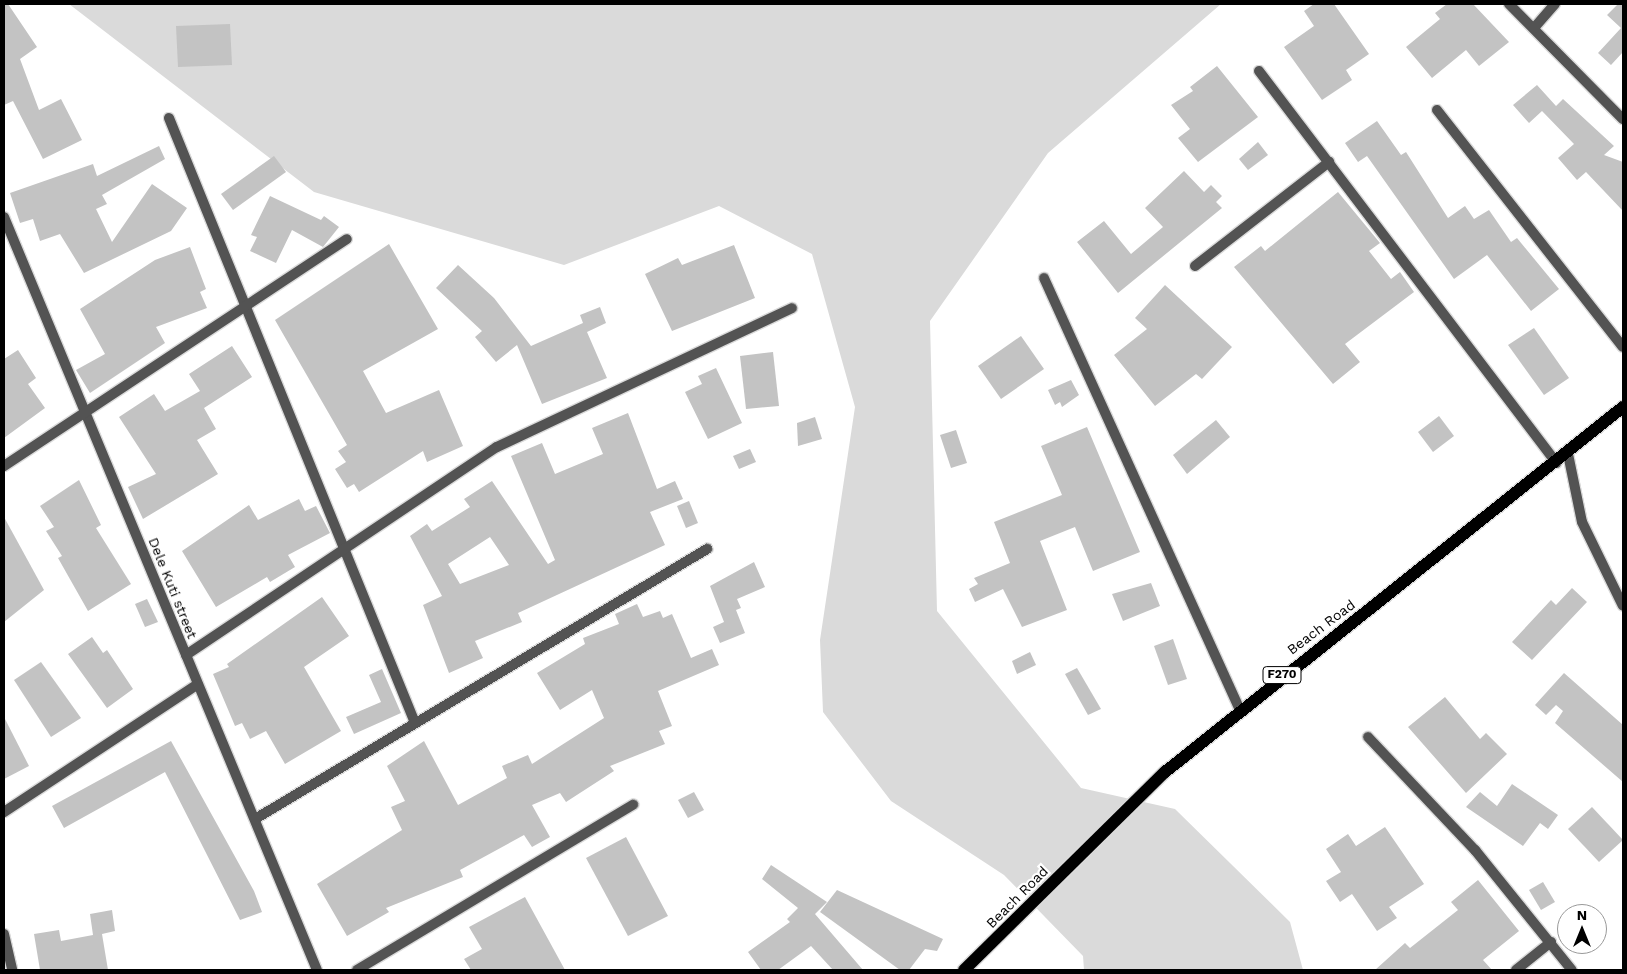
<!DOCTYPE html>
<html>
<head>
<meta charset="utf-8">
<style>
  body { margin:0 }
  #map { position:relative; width:1627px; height:974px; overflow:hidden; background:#fff; font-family:"Work Sans",sans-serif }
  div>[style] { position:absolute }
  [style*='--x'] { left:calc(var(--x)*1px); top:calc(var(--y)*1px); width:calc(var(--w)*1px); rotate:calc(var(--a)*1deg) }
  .green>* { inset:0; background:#dadada }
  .building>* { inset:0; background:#c3c3c3 }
  .roads { filter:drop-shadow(1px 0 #dbdbdb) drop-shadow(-1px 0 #dbdbdb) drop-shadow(0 1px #dbdbdb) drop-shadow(0 -1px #dbdbdb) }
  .street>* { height:10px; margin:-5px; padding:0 5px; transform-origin:5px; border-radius:5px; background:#535353 }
  .primary>* { height:12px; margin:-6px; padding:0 6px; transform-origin:6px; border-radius:6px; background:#000 }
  span { translate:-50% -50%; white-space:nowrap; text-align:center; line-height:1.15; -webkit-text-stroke:4.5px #fff; paint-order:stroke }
  .shield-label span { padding:1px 4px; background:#fff; border:1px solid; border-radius:4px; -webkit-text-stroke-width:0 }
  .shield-label { font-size:12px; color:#000; font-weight:700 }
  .street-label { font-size:14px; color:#000 }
  .frame { position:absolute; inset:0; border:5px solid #000; pointer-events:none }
  .north { position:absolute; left:1557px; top:904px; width:50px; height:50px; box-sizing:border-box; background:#fff; border:1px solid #999; border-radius:50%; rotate:0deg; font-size:14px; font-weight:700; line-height:20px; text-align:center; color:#000 }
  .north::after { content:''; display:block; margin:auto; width:18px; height:22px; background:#000; clip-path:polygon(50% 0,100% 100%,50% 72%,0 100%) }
</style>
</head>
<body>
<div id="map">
  <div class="green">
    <i style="clip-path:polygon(69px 4px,1221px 4px,1048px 153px,930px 321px,937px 611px,1081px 788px,1175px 809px,1290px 922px,1303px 970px,1084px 970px,1083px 956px,1004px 875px,891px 801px,823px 712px,820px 640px,855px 407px,812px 254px,719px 206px,564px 265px,314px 192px)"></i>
  </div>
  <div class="building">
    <i style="clip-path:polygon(4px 4px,8px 4px,37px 47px,20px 59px,39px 110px,61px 99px,82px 140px,43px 159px,13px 101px,4px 105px)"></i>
    <i style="clip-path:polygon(1314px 4px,1334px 4px,1369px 54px,1346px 70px,1352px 80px,1322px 100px,1284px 47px,1314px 26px,1304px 11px)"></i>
    <i style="clip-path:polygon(1447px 4px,1473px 4px,1509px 42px,1479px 66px,1466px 50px,1432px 78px,1406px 47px,1440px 19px,1435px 13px)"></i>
    <i style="clip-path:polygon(1618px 4px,1623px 4px,1623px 52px,1611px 65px,1598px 53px,1621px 28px,1607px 15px)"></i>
    <i style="clip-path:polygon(230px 24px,232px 65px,178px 67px,176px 26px)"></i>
    <i style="clip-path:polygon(1217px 66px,1258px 117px,1198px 162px,1178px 138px,1190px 129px,1171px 105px,1193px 91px,1190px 87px)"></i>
    <i style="clip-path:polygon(1537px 85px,1556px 106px,1563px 99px,1614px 146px,1604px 155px,1623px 162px,1623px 211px,1586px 172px,1577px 180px,1558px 158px,1574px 144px,1542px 111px,1529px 123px,1513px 105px)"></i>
    <i style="clip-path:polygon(1377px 121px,1401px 155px,1406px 152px,1448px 218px,1465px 206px,1474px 219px,1489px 210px,1511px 242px,1517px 238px,1559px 289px,1531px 311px,1487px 255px,1454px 279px,1367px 156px,1358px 162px,1345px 143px)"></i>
    <i style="clip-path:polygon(1258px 142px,1268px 155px,1248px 170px,1239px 159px)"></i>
    <i style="clip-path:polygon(159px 146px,165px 159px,102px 195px,107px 204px,96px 209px,112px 242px,152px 184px,187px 208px,171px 231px,84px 273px,60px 234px,40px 241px,33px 219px,20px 223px,10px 193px,93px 164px,97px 176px)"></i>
    <i style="clip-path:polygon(274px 156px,286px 172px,233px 210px,221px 194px)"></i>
    <i style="clip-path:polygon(1184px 171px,1204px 192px,1211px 185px,1222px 196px,1216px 202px,1222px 208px,1118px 293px,1077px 242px,1104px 221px,1131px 254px,1163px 227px,1145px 208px)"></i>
    <i style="clip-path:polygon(1338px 192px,1380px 243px,1369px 251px,1391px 279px,1400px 272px,1414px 292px,1345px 344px,1360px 362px,1333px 384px,1234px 267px,1261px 246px,1265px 251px)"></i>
    <i style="clip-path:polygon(270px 196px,321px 220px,324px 216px,339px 227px,323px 247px,292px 230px,276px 263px,250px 251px,257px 237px,251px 235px)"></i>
    <i style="clip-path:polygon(389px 244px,438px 329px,363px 371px,386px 413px,439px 390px,463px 446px,427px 462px,423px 451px,359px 492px,354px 484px,347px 488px,335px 469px,346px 462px,338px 451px,347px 445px,275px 320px)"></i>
    <i style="clip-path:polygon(734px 245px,755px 298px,672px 331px,645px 274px,678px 258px,682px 265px)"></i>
    <i style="clip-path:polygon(190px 247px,206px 289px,200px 292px,207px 308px,156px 327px,165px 343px,90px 393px,76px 370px,105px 354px,80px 309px,155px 260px)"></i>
    <i style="clip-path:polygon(458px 265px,494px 298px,531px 346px,583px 323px,580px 315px,600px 307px,606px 323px,587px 332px,607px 378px,542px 404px,517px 345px,496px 362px,475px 337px,482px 331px,436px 288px)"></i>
    <i style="clip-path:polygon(1165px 285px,1232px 347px,1202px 379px,1196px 374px,1155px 406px,1114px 355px,1147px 329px,1135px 318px)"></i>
    <i style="clip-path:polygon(1534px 328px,1569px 378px,1544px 395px,1508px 345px)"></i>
    <i style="clip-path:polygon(1021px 336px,1044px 369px,1001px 399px,978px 366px)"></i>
    <i style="clip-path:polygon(232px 346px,252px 377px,204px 408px,216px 429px,197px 440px,218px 474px,143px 519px,128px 487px,156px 474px,119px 417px,154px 394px,165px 411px,200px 391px,189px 374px)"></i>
    <i style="clip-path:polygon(18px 350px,36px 378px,28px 384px,45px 408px,4px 438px,4px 359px)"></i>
    <i style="clip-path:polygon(773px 352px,779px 406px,746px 409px,740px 356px)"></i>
    <i style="clip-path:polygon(716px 368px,742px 423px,708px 439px,685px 392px,702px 384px,698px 376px)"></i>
    <i style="clip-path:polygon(1071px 380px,1079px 395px,1062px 407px,1060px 402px,1055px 405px,1048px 390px)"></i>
    <i style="clip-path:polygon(evenodd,628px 413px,657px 489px,675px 481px,683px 499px,650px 512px,665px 545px,518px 613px,522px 622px,475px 641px,483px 658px,449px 673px,423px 605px,442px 596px,410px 536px,427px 524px,432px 531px,470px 507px,464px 499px,492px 481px,548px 564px,555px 560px,511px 456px,542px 443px,555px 474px,603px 454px,592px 428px,628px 413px,490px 537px,509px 565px,460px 584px,448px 564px,490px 537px)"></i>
    <i style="clip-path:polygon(1439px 416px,1454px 436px,1433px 452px,1418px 432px)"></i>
    <i style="clip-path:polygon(815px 417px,822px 439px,798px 446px,797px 423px)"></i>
    <i style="clip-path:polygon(1216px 420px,1230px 437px,1187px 474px,1173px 455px)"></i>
    <i style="clip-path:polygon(1087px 427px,1140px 552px,1093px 571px,1075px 527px,1040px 541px,1067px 610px,1022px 627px,1003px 589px,975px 602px,969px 589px,978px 584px,974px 578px,1010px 563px,994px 522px,1062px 495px,1041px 446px)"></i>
    <i style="clip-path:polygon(956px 430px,967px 463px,951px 468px,940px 435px)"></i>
    <i style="clip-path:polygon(750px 449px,756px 462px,739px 469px,733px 456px)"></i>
    <i style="clip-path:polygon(79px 480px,101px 525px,96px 528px,131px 584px,88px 611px,58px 558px,62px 556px,46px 531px,54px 527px,40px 506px)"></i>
    <i style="clip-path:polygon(299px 499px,305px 511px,316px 506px,330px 533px,288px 555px,295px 567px,270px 582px,267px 577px,216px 607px,182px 551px,249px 505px,258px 520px)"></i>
    <i style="clip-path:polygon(689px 501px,698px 523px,686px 528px,677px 506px)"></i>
    <i style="clip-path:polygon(4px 517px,44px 590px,4px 622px)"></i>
    <i style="clip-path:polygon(754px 562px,765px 587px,737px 599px,741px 608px,736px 610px,745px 633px,720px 643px,713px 627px,724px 622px,710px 586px)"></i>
    <i style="clip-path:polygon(1151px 583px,1160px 606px,1123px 621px,1112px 594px)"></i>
    <i style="clip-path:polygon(1572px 588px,1587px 602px,1532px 660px,1512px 642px,1551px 600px,1556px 605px)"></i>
    <i style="clip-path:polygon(322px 597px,349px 636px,304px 667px,341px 731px,285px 764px,266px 731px,250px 739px,242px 723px,235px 726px,213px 674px,229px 667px,227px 664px)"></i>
    <i style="clip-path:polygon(147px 599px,158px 622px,145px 627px,135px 604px)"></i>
    <i style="clip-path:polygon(637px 604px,643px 617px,660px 611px,663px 618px,672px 614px,691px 658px,712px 649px,719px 665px,658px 691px,672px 726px,659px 731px,665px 744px,610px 766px,614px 771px,566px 802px,560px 793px,532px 805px,550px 837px,532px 847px,524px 835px,460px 870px,463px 877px,386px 908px,389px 912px,347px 936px,317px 884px,402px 830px,391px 807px,405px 801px,387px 766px,424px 741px,458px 805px,507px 778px,502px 766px,528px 755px,532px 764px,604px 718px,592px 690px,560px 710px,537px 673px,585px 644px,583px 638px,619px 624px,615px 614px)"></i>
    <i style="clip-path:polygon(92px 637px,103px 653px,107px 650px,133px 689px,107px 708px,68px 654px)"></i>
    <i style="clip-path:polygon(1173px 639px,1187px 679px,1168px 685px,1154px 646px)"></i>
    <i style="clip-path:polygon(1030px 652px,1036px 665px,1017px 674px,1012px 661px)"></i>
    <i style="clip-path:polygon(41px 662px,81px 718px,51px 737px,14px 680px)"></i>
    <i style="clip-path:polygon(1077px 668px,1101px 709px,1088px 715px,1065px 674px)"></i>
    <i style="clip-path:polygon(382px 669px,401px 713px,354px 734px,346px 717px,381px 702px,369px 675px)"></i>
    <i style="clip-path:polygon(1564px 673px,1623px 725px,1623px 782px,1555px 723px,1563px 711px,1556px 705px,1546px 715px,1535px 705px)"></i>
    <i style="clip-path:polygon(1445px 697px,1480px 739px,1486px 733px,1507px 754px,1466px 793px,1408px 727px)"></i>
    <i style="clip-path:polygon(4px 717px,29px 766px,4px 779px)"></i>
    <i style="clip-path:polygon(171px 741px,254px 891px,262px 912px,240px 920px,165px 772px,64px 828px,52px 806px)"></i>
    <i style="clip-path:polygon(1512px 784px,1558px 815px,1548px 829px,1540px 823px,1523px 846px,1466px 807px,1480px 792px,1497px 806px)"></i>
    <i style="clip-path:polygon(694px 792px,704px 810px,688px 818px,678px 800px)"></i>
    <i style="clip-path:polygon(1592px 807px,1623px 840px,1599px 862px,1568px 829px)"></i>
    <i style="clip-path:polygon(1385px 827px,1424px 884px,1389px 907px,1397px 918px,1377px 931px,1352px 894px,1340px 902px,1326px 881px,1341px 872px,1326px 849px,1348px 834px,1356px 846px)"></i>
    <i style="clip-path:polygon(626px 837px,668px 916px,628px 936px,586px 858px)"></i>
    <i style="clip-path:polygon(771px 865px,827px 902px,815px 914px,863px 970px,833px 970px,811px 946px,778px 970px,761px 970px,748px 952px,790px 922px,787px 919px,798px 908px,762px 879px)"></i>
    <i style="clip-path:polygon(1478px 880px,1519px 931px,1483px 960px,1492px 970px,1375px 970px,1405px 943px,1410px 948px,1458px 910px,1451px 902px)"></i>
    <i style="clip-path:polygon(1543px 882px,1555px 902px,1541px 910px,1529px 890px)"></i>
    <i style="clip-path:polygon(837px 890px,943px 939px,937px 951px,925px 949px,909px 970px,900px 970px,820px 912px)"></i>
    <i style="clip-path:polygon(525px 897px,565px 970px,471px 970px,464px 959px,482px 949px,469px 927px)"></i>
    <i style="clip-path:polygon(112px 910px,115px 931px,102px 934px,108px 970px,40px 970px,34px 934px,59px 930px,61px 941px,93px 935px,90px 914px)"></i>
  </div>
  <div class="roads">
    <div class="street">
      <i style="--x:1509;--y:4;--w:162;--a:45.3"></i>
      <i style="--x:1534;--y:28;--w:32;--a:-49"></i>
      <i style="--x:1259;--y:71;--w:492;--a:52.8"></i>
      <i style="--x:1437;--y:110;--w:301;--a:51.9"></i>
      <i style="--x:169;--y:118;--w:653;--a:67.87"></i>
      <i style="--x:4;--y:217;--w:815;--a:67.43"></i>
      <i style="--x:1195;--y:266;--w:170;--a:-37.8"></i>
      <i style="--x:1044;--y:278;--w:472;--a:65.6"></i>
      <i style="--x:1568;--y:454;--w:69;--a:78.4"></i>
      <i style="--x:1582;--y:522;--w:93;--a:64"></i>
      <i style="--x:4;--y:466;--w:411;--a:-33.5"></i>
      <i style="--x:186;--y:655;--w:374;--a:-33.8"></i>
      <i style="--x:497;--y:447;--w:326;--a:-25.2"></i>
      <i style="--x:1368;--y:737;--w:156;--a:46.6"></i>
      <i style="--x:1475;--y:850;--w:154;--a:51.1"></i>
      <i style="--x:4;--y:812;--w:232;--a:-33.4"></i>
      <i style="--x:255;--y:819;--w:527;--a:-30.85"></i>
      <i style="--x:4;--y:934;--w:37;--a:77"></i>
      <i style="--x:357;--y:970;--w:322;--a:-30.9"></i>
      <i style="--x:1516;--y:970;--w:45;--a:-38.7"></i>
    </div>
    <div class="primary">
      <i style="--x:964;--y:970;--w:282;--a:-44.6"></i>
      <i style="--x:1165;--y:772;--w:586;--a:-38.55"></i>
    </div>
  </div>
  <div class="shield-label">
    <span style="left:1282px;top:675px">F270</span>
  </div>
  <div class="street-label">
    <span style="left:173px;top:588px;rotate:68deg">Dele Kuti street</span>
    <span style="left:1321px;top:627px;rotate:-37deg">Beach Road</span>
    <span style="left:1017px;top:897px;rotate:-45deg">Beach Road</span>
  </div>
  <div class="frame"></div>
  <div class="north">N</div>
</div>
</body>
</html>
